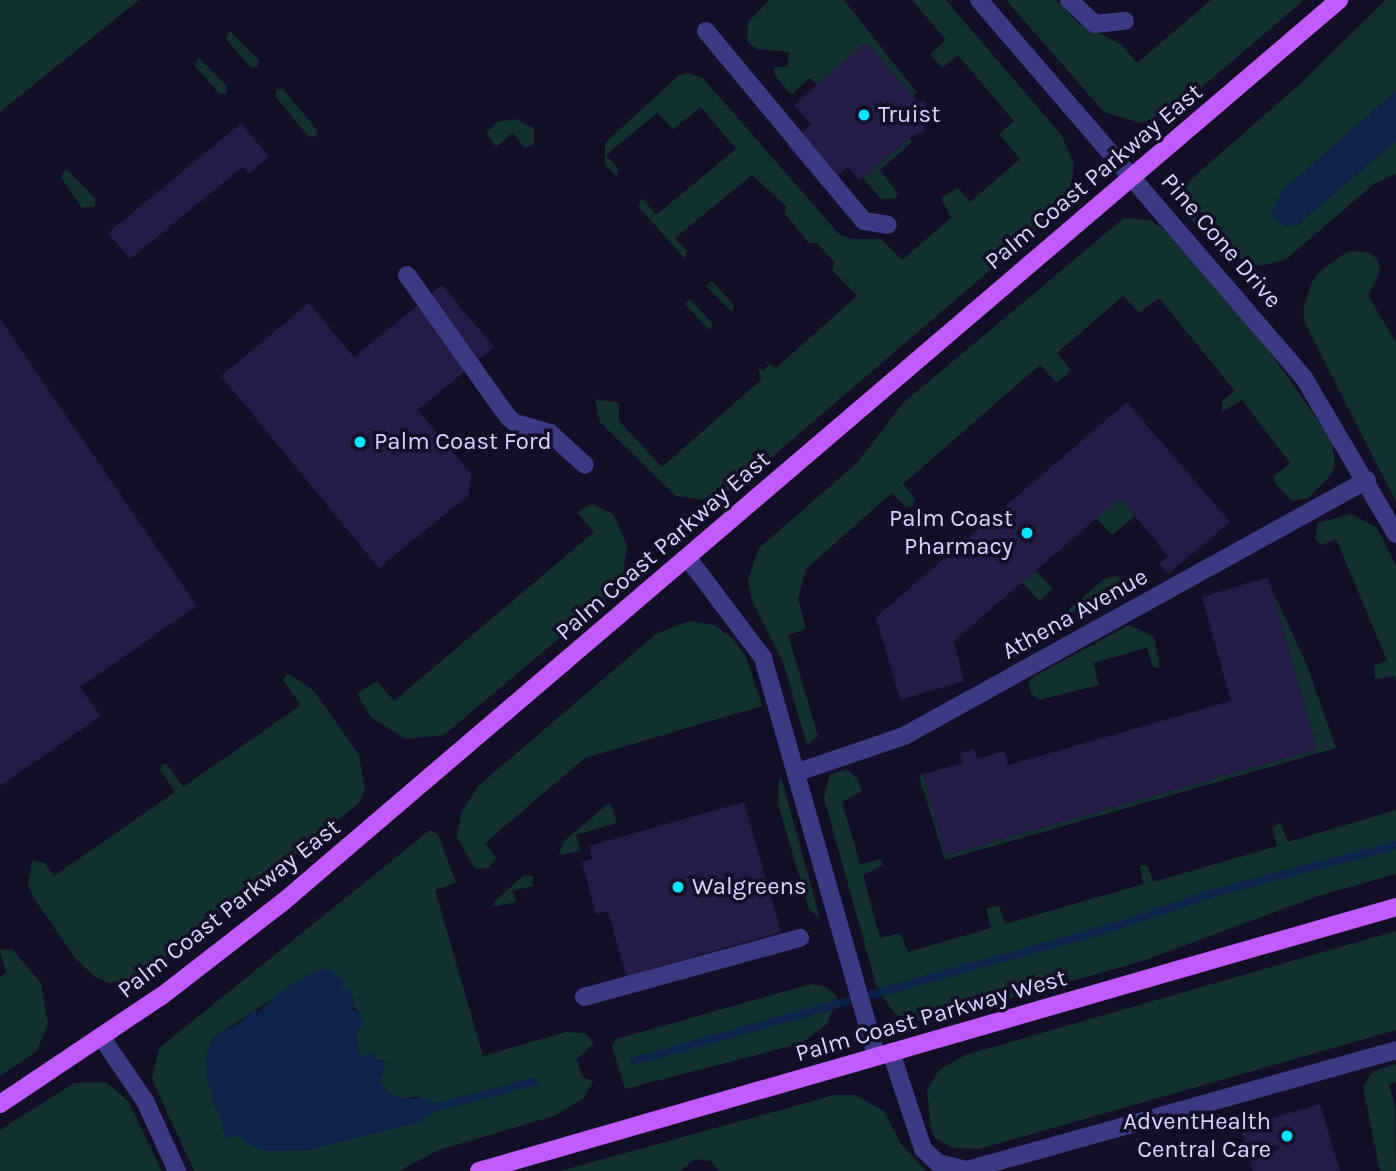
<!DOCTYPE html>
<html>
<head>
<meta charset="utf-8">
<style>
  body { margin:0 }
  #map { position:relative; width:1396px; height:1171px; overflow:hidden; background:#130f26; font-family:Karla,sans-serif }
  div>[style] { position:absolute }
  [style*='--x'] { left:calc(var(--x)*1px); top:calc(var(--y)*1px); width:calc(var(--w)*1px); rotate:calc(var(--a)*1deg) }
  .green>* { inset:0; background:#12302f }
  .water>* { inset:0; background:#0c2248 }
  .stream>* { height:8px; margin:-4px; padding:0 4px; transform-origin:4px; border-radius:4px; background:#0c2248 }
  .building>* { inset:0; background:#241b47 }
  .minor>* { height:18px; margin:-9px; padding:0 9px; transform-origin:9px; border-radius:9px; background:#3d3a85 }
  .major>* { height:18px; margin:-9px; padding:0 9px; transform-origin:9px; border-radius:9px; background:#c25bff }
  .dots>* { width:19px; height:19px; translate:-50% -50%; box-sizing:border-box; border:4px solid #130f26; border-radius:50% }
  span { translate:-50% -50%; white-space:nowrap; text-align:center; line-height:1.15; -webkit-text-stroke:7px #130f26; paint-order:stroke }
  .poi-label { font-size:24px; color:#d9d4ff }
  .left { translate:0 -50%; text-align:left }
  .right { translate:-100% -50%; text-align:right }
  .street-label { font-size:24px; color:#d9d4ff }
</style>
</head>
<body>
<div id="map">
  <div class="green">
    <i style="clip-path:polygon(0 0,139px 0,0 112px)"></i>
    <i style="clip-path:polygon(769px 0,844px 0,917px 93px,913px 97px,866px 42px,817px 85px,810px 78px,791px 95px,774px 74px,774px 67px,787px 67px,789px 52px,757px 49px,747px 41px,748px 22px)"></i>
    <i style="clip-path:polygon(912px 0,946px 0,1062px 136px,1074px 164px,1070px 195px,1050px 219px,738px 486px,705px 500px,676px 496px,600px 422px,595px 399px,619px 403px,619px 421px,662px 467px,761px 380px,758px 367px,763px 371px,768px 366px,765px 362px,776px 368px,857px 296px,832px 270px,835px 263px,817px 243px,809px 243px,785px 214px,787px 207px,752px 175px,675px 238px,687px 251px,685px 259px,638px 206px,642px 198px,656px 215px,736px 149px,701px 107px,673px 129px,657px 113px,606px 155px,618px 169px,617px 177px,605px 165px,605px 143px,678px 76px,687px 73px,703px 78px,839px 234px,852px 239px,881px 239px,902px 260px,951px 218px,941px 198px,958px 188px,970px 202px,1020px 159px,999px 134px,1014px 121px,958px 55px,942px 68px,930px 54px,946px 40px)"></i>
    <i style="clip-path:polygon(1006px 0,1057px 0,1078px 23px,1121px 44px,1137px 63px,1211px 0,1304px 0,1175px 110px,1141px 123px,1104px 112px)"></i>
    <i style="clip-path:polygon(1385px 0,1396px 0,1396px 91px,1282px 191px,1278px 202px,1297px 225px,1396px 141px,1396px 174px,1374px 184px,1285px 260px,1258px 266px,1219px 254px,1187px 215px,1184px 191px,1189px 181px,1301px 83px)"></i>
    <i style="clip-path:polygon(230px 31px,259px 60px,258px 67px,251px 68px,226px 39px)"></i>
    <i style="clip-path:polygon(198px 57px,227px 86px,226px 94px,219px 93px,195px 66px)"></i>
    <i style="clip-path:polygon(277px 89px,283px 89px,317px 130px,317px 136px,309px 137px,275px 96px)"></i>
    <i style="clip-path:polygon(515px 119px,534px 128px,534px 145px,525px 148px,513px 133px,496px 147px,486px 133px,497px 122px)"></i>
    <i style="clip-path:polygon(909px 138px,912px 142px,880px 170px,898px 194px,896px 198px,881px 199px,863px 178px)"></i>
    <i style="clip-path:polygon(66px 169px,95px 198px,95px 206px,82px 208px,61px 177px)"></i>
    <i style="clip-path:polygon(1124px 218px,1150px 220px,1166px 231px,1267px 348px,1332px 440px,1335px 465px,1331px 475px,1308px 498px,1292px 501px,1274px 482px,1274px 476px,1290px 463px,1242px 400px,1222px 412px,1222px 401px,1235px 391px,1159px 298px,1139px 313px,1123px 296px,1057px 353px,1071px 370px,1057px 383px,1040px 365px,903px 484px,915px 499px,912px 507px,906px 507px,892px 493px,806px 569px,798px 599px,806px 629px,788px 635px,818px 736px,807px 745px,783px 662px,752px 601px,748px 580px,759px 548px,857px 463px,903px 403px)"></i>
    <i style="clip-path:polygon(1348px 251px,1369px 252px,1378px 260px,1380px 272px,1368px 295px,1396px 343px,1396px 502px,1305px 323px,1303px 311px,1311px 284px,1318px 273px)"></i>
    <i style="clip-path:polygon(712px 281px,734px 305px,732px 312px,706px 286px)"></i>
    <i style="clip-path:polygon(690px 299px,712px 323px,710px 331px,685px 304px)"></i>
    <i style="clip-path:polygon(1120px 498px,1135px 516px,1112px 535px,1096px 518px)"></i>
    <i style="clip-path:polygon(592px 504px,613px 514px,627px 545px,623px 576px,611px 595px,444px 735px,405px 739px,371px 717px,357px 694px,377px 681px,394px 701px,594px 532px,577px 512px)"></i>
    <i style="clip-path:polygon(1351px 514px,1377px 528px,1396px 566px,1396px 681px,1394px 676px,1375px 679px,1374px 666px,1387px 660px,1336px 539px,1322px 545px,1315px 539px,1318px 523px)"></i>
    <i style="clip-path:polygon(1036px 571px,1053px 589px,1039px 601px,1022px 582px)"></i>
    <i style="clip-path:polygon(1116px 576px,1125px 582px,1124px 597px,1105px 606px,1108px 597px,1100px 592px,1088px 610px,1078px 605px,1059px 634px,1031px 646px,1032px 641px,1104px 579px)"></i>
    <i style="clip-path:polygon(1272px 590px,1306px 663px,1336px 748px,945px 860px,919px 776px,923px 774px,946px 855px,1317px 749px)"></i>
    <i style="clip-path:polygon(689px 621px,714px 625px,733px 639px,746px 657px,762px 706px,585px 758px,485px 843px,496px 857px,489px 868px,475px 869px,457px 837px,461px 813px,478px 786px,656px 634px)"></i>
    <i style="clip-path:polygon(1129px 625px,1154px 637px,1160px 668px,1153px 667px,1147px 648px,1093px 663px,1099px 685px,1039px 700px,1031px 694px,1029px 682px,1033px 677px)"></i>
    <i style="clip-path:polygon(288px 673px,314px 691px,359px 755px,365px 790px,358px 804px,145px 976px,109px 983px,95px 977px,76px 959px,33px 897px,28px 885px,32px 860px,45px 863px,54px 876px,175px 792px,160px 769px,162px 764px,167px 764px,183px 787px,301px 705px,283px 680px)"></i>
    <i style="clip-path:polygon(847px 770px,857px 778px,862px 791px,842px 802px,860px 864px,881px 859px,883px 865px,863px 875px,880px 938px,900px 933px,908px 952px,991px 928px,986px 909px,999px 905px,1005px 924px,1143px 884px,1140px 865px,1148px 866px,1153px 882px,1277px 846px,1273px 828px,1280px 822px,1288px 842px,1396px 810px,1396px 874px,1318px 896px,1140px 962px,943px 1017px,915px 1021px,895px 1014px,877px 988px,824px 798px,830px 774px)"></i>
    <i style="clip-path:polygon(779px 779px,782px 780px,820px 919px,809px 909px,778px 804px)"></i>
    <i style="clip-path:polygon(610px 802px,617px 823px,576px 835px,580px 851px,559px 855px,564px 841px)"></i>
    <i style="clip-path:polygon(evenodd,430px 830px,438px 835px,456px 883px,435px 890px,483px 1056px,566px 1032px,585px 1033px,594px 1043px,577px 1059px,582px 1077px,593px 1081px,584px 1098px,554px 1116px,439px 1150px,399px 1171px,194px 1171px,152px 1079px,159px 1048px,430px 830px,317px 970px,359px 1012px,363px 1024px,356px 1032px,359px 1057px,386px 1061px,380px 1081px,386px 1092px,403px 1099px,417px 1096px,432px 1111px,418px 1122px,306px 1150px,265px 1151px,221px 1120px,213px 1099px,206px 1056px,214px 1037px,317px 970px)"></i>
    <i style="clip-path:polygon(524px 875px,533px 876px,533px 886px,513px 891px,516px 902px,493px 907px,494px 902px)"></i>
    <i style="clip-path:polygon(1396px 931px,1396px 1030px,979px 1149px,952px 1148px,935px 1138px,931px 1129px,927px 1090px,939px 1070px,965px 1055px)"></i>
    <i style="clip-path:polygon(12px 949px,41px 983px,48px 1024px,37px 1051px,0 1076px,0 977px,6px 973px,0 950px)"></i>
    <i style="clip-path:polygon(811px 984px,826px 987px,838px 997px,827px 1024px,802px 1043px,625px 1089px,612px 1046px,616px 1039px)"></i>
    <i style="clip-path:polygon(1396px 1064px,1396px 1082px,1389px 1084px,1395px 1107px,1396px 1171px,1380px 1171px,1363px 1086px,1374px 1071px)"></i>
    <i style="clip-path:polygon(106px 1082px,128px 1101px,162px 1171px,0 1171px,0 1130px,74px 1083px)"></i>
    <i style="clip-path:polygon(834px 1095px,855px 1095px,884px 1111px,901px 1144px,926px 1171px,719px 1171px,711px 1161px,695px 1159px,680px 1171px,560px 1171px)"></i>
  </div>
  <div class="water">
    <i style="clip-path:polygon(1396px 91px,1396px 141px,1297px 225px,1286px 227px,1274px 220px,1271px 213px,1282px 191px)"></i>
    <i style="clip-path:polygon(330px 969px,345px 982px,340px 989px,349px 989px,354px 1001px,352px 1010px,359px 1012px,364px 1024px,356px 1032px,359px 1057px,372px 1052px,378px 1061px,386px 1061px,380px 1081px,386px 1092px,403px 1099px,427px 1098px,441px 1109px,418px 1122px,306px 1150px,265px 1151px,246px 1143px,239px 1135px,226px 1138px,207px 1079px,206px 1056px,214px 1037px,241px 1022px,251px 1010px,258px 1012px,285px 988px,317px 970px)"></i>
  </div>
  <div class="stream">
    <i style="--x:634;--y:1061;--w:488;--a:-15.6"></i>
    <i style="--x:1104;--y:930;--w:119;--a:-18.6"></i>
    <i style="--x:1217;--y:892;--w:185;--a:-14.7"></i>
    <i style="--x:437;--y:1107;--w:100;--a:-14.5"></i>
  </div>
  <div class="building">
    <i style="clip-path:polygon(866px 42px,917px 101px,926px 102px,924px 133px,915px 134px,859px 181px,848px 167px,824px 188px,787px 145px,811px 125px,794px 105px)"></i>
    <i style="clip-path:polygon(241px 123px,269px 157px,249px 174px,243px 167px,130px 259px,108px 233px)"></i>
    <i style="clip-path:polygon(442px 285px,494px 347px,418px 410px,471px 474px,469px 495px,379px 568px,221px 376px,309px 303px,354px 357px)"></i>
    <i style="clip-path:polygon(0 319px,197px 606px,80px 687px,101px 716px,0 786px)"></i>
    <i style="clip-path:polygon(1127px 402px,1230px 522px,1168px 574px,1159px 564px,1168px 556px,1120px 498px,954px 641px,964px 681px,900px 700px,876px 617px)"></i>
    <i style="clip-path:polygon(1268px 577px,1317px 749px,946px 855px,923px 774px,963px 763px,960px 753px,974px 749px,977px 759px,1004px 751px,1008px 765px,1231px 701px,1202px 597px)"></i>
    <i style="clip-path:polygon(744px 802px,781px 932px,626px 976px,608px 911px,596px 914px,582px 862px,592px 859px,589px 846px)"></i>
    <i style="clip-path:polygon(1320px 1104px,1340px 1171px,1253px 1171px,1241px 1127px)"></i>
  </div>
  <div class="minor">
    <i style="--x:979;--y:0;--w:499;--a:49.3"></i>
    <i style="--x:1304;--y:378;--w:181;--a:59.5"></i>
    <i style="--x:1069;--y:0;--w:35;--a:43"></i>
    <i style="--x:1095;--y:24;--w:30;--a:-6"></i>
    <i style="--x:706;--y:31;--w:247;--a:50.3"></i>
    <i style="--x:864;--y:221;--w:24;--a:9"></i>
    <i style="--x:407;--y:275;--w:174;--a:54.6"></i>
    <i style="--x:508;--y:417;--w:9;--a:41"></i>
    <i style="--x:515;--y:423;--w:36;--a:16"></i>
    <i style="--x:550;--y:433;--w:47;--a:42.4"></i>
    <i style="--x:687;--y:557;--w:126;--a:53"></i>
    <i style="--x:763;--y:658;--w:414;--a:74.1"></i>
    <i style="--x:798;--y:772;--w:112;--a:-18.8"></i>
    <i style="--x:904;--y:736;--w:529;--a:-28.94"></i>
    <i style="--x:584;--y:997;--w:224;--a:-15.3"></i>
    <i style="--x:102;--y:1038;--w:76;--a:55.7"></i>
    <i style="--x:145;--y:1101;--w:77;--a:65.4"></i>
    <i style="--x:891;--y:1052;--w:102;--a:71.7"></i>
    <i style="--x:923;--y:1149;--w:21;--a:43"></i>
    <i style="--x:938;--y:1163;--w:30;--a:14"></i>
    <i style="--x:967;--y:1170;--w:445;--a:-15.6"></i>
  </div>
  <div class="major">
    <i style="--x:0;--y:1104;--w:196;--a:-33.8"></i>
    <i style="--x:163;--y:995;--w:152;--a:-37.8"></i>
    <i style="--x:283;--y:902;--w:1389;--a:-40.5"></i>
    <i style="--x:479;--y:1171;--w:954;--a:-16.06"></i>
  </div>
  <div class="dots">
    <i style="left:864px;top:115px;background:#00e5ff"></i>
    <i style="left:360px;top:442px;background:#00e5ff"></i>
    <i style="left:1027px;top:533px;background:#00e5ff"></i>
    <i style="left:678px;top:887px;background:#00e5ff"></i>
    <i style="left:1287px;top:1136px;background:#00e5ff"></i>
  </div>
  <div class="poi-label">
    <span class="left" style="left:878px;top:115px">Truist</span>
    <span class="left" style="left:374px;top:442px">Palm Coast Ford</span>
    <span class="right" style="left:1013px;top:533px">Palm Coast<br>Pharmacy</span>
    <span class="left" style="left:692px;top:887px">Walgreens</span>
    <span class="right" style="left:1271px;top:1136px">AdventHealth<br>Central Care</span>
  </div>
  <div class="street-label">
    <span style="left:1094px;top:177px;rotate:-40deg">Palm Coast Parkway East</span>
    <span style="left:1221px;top:241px;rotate:49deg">Pine Cone Drive</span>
    <span style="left:663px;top:546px;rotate:-41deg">Palm Coast Parkway East</span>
    <span style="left:1075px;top:614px;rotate:-29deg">Athena Avenue</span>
    <span style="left:229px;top:909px;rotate:-38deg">Palm Coast Parkway East</span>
    <span style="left:931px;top:1016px;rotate:-16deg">Palm Coast Parkway West</span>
  </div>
</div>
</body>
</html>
